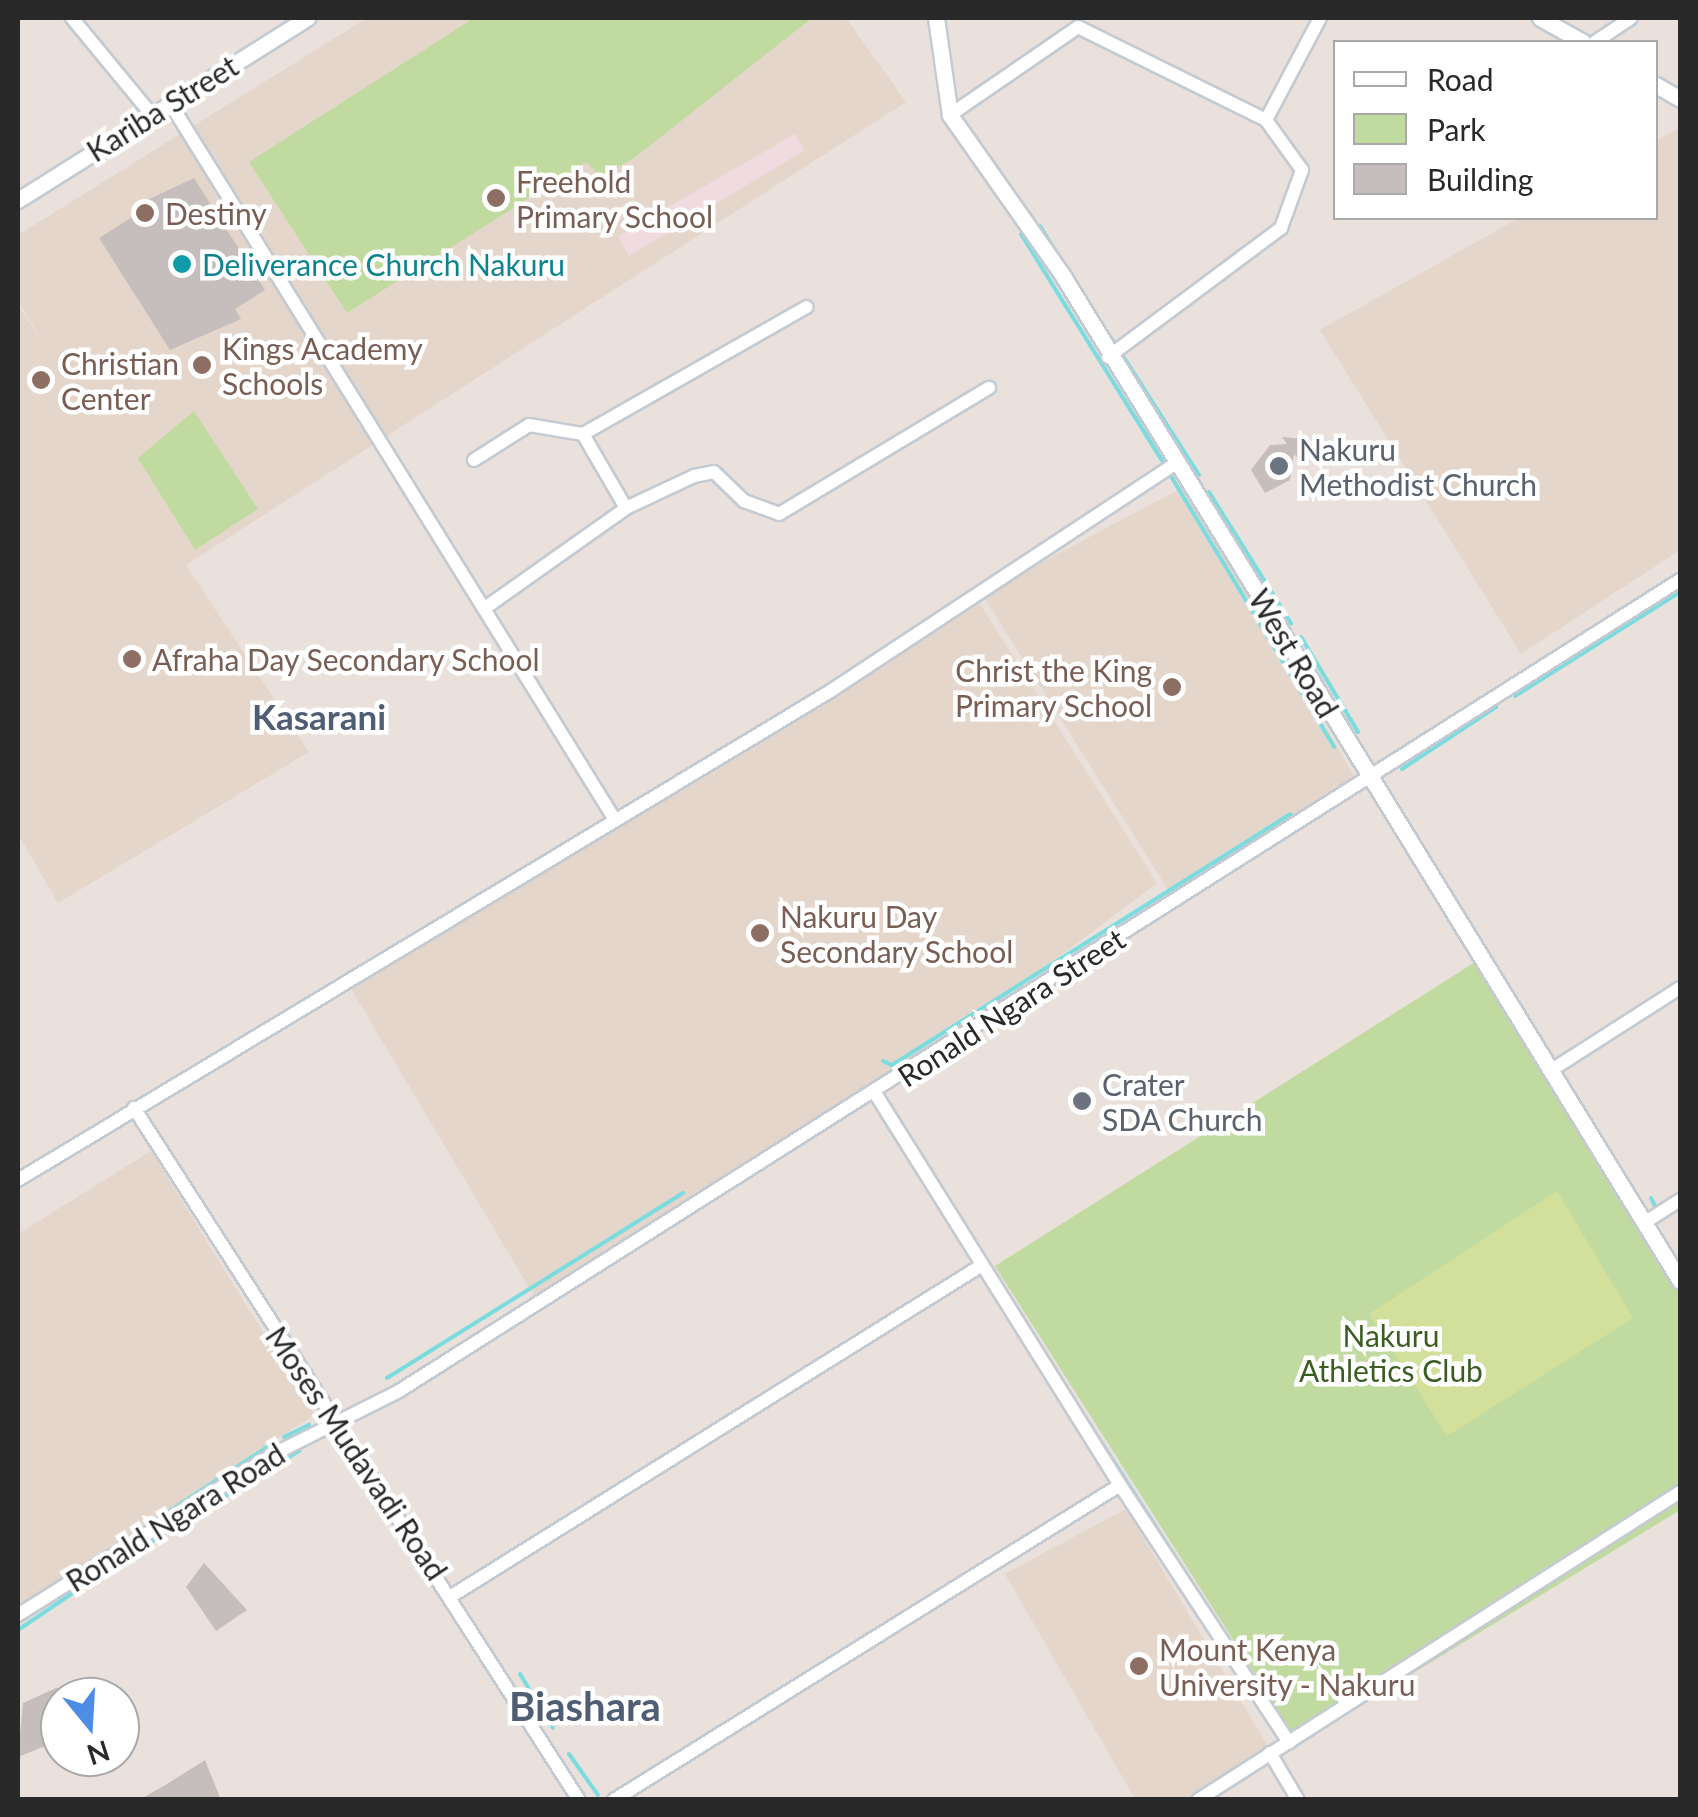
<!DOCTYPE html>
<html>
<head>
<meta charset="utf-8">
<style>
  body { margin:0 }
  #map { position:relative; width:1698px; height:1817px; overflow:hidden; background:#eae1dc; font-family:Lato,sans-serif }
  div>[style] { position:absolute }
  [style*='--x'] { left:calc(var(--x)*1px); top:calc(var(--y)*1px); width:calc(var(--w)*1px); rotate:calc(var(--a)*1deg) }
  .education>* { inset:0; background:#e5d6cb }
  .medical>* { inset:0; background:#f0dbe0 }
  .green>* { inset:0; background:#c1da9f }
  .pitch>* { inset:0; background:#d3e09c }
  .stream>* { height:4px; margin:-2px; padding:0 2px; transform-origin:2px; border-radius:2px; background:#7bdce0 }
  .building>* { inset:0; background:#c5bebc }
  .roads { filter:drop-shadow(2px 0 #c4cad1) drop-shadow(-2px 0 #c4cad1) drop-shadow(0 2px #c4cad1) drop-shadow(0 -2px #c4cad1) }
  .minor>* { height:12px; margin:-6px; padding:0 6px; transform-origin:6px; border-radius:6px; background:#fff }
  .tertiary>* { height:15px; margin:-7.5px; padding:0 7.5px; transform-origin:7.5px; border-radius:7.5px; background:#fff }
  .dots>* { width:28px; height:28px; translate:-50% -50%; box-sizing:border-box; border:5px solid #fff; border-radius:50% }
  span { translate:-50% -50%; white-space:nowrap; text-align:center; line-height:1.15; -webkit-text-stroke:9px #fff; paint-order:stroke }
  .street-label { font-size:30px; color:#292929 }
  .education-label { font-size:30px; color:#785e54 }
  .left { translate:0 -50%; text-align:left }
  .right { translate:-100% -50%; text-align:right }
  .culture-label { font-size:30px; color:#0d838f }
  .worship-label { font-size:30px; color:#5b616d }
  .park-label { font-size:30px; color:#3c5d22 }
  .quarter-label { font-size:35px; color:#4f5e74; font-weight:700 }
  .district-label { font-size:40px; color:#4f5e74; font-weight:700 }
  .frame { position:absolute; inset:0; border:20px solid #292929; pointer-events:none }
  .legend { position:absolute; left:1333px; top:40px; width:325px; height:180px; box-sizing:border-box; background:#fff; border:2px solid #a9a9a9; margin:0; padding:12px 18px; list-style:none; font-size:30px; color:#292929 }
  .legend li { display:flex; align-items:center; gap:20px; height:50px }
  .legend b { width:50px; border:2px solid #a9a9a9 }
  .north { position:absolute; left:40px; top:1677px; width:100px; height:100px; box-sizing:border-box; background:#fff; border:2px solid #a9a9a9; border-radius:50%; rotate:162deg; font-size:28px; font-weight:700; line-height:40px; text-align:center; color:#292929 }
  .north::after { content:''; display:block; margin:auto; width:35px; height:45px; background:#4e8de5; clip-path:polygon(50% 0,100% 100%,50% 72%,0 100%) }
</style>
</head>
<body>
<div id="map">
  <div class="education">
    <i style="clip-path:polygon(367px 18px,846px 18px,906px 102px,186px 565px,309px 752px,58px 903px,18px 834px,18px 305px,46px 347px,18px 301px,18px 235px)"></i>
    <i style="clip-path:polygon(1680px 127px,1680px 550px,1521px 654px,1320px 330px,1519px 218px,1656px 218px,1656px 141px)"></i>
    <i style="clip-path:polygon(1187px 485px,1356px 780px,1174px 899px,982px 594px)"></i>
    <i style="clip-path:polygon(980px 604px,1157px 883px,875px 1095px,537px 1301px,347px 982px)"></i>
    <i style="clip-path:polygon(151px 1151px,314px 1415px,18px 1606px,18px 1234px)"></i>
    <i style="clip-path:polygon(1126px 1509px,1275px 1758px,1209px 1799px,1135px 1799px,1005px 1574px)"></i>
  </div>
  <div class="medical">
    <i style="clip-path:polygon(795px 134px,805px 150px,629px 256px,618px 236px)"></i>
  </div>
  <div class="green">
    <i style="clip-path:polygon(474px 18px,812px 18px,634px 158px,602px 177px,586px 162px,347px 313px,249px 162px)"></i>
    <i style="clip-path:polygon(194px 411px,258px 509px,195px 550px,138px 458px)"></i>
    <i style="clip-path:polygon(1480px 959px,1680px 1269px,1680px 1510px,1299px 1743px,995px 1266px)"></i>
  </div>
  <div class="pitch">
    <i style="clip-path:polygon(1557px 1191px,1633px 1318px,1447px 1436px,1369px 1314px)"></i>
  </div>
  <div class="stream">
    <i style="--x:1040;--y:226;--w:57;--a:58"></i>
    <i style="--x:1021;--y:234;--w:271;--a:58.1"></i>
    <i style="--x:1099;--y:321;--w:29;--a:55"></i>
    <i style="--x:1123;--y:356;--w:141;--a:57.4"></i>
    <i style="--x:1169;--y:473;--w:320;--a:58.9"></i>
    <i style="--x:1209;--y:492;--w:155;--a:58"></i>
    <i style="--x:1301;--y:637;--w:111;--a:59"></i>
    <i style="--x:1515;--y:696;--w:195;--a:-32.2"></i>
    <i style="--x:1402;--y:769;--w:113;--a:-33.4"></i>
    <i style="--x:883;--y:1061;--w:10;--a:24"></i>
    <i style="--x:892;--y:1065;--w:471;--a:-32.2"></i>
    <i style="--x:881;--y:1115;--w:62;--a:57.6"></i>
    <i style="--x:1651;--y:1198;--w:16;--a:63"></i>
    <i style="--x:938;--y:1205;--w:44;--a:58.8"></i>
    <i style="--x:1049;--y:1359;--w:46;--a:58.4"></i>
    <i style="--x:387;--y:1378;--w:349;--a:-32"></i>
    <i style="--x:1078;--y:1406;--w:275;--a:57.2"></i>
    <i style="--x:284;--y:1437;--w:28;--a:-26"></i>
    <i style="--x:150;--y:1542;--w:175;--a:-31.4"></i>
    <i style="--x:117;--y:1545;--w:185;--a:-33.1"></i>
    <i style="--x:105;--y:1573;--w:38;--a:-33"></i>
    <i style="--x:67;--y:1577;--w:35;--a:-33"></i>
    <i style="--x:18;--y:1630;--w:78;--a:-34.1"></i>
    <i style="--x:520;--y:1674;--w:63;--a:58.6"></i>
    <i style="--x:569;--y:1754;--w:50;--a:54.7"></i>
  </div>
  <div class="building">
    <i style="clip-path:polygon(194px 178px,265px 290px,235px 309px,241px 319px,170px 350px,99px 238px,137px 214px,132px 207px)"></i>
    <i style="clip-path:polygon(1282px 437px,1305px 439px,1315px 454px,1301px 464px,1294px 454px,1290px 480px,1265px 493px,1251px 470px,1270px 445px,1287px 444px)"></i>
    <i style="clip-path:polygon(204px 1563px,247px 1610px,216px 1631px,186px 1587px)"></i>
    <i style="clip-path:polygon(98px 1686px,94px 1697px,60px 1697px,60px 1740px,18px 1757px,23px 1703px,56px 1688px)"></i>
    <i style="clip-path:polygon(205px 1760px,221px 1800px,139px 1800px,167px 1784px)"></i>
  </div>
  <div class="roads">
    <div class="minor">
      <i style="--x:72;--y:18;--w:126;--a:50.5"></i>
      <i style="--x:1595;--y:42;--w:43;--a:-33.7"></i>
      <i style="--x:170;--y:103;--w:844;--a:58.17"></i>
      <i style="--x:950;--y:115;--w:155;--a:-34.5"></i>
      <i style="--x:1078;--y:27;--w:210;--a:26.3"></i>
      <i style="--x:1266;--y:120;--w:115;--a:-62.1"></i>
      <i style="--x:1108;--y:357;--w:216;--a:-36.7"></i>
      <i style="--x:1281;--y:228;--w:62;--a:-70.1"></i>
      <i style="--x:1302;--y:170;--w:62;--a:-125.8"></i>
      <i style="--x:474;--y:460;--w:65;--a:-32.5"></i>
      <i style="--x:529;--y:425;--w:55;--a:9.5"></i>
      <i style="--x:626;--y:508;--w:86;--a:-120.2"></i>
      <i style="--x:583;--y:434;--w:257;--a:-29.6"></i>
      <i style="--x:485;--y:608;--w:173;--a:-35.3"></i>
      <i style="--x:626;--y:508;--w:75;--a:-25.2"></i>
      <i style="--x:694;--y:476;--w:20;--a:-11"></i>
      <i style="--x:714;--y:472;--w:42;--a:44"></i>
      <i style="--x:744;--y:501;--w:37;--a:20"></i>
      <i style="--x:779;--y:514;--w:245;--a:-31"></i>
      <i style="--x:1550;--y:1071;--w:154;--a:-32.6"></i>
      <i style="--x:134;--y:1108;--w:823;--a:57.26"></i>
      <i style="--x:18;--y:1180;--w:947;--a:-31.04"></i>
      <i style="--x:829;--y:692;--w:416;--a:-33.4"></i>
      <i style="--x:1644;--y:1223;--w:43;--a:-32.6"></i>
      <i style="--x:1120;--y:1485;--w:308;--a:56.7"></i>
      <i style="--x:453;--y:1595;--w:620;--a:-31.95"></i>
      <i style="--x:18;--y:1615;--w:298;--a:-32.2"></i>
      <i style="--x:270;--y:1456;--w:144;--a:-26.7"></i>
      <i style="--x:399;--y:1391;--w:1516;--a:-32.34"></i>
      <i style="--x:1270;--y:1753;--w:55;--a:59.2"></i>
      <i style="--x:614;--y:1800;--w:596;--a:-31.9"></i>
      <i style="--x:1120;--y:1485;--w:461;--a:-122"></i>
      <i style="--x:1198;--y:1800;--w:572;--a:-32.58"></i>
    </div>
    <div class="tertiary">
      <i style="--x:936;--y:18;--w:98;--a:81.8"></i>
      <i style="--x:950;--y:115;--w:197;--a:54.9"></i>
      <i style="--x:1063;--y:276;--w:1179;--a:58.45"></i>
      <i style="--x:1540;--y:18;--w:49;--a:29.2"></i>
      <i style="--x:1656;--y:85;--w:28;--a:30"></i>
      <i style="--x:18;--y:200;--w:342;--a:-32.2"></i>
    </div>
  </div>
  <div class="dots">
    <i style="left:496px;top:198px;background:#8d6e63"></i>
    <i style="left:145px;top:213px;background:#8d6e63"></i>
    <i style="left:182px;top:264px;background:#0f9aa8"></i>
    <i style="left:202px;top:365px;background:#8d6e63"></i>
    <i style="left:41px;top:380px;background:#8d6e63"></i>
    <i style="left:1279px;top:466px;background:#6b7280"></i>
    <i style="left:132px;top:659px;background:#8d6e63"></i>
    <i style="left:1172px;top:687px;background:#8d6e63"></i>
    <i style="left:760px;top:933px;background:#8d6e63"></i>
    <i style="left:1082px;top:1101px;background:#6b7280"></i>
    <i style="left:1139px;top:1666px;background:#8d6e63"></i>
  </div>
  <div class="street-label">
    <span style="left:162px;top:108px;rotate:-32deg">Kariba Street</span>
    <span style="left:1294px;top:653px;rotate:59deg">West Road</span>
    <span style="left:1011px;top:1007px;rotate:-33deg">Ronald Ngara Street</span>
    <span style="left:357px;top:1453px;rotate:56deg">Moses Mudavadi Road</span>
    <span style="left:175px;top:1517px;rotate:-32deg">Ronald Ngara Road</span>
  </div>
  <div class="education-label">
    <span class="left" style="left:516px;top:198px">Freehold<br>Primary School</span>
    <span class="left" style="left:165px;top:213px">Destiny</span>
    <span class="left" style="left:222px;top:365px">Kings Academy<br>Schools</span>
    <span class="left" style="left:61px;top:380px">Christian<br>Center</span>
    <span class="left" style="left:152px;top:659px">Afraha Day Secondary School</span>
    <span class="right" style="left:1152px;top:687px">Christ the King<br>Primary School</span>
    <span class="left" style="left:780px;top:933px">Nakuru Day<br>Secondary School</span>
    <span class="left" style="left:1159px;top:1666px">Mount Kenya<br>University - Nakuru</span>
  </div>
  <div class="culture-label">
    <span class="left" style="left:202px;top:264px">Deliverance Church Nakuru</span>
  </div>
  <div class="worship-label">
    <span class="left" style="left:1299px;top:466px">Nakuru<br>Methodist Church</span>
    <span class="left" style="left:1102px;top:1101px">Crater<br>SDA Church</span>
  </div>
  <div class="park-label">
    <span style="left:1391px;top:1352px">Nakuru<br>Athletics Club</span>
  </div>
  <div class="quarter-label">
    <span style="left:319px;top:716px">Kasarani</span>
  </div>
  <div class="district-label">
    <span style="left:585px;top:1706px">Biashara</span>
  </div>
  <div class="frame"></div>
  <ul class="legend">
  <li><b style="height:12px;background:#fff"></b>Road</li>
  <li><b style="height:28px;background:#c1da9f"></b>Park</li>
  <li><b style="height:28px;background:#c5bebc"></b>Building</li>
  </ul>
  <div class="north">N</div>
</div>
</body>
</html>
